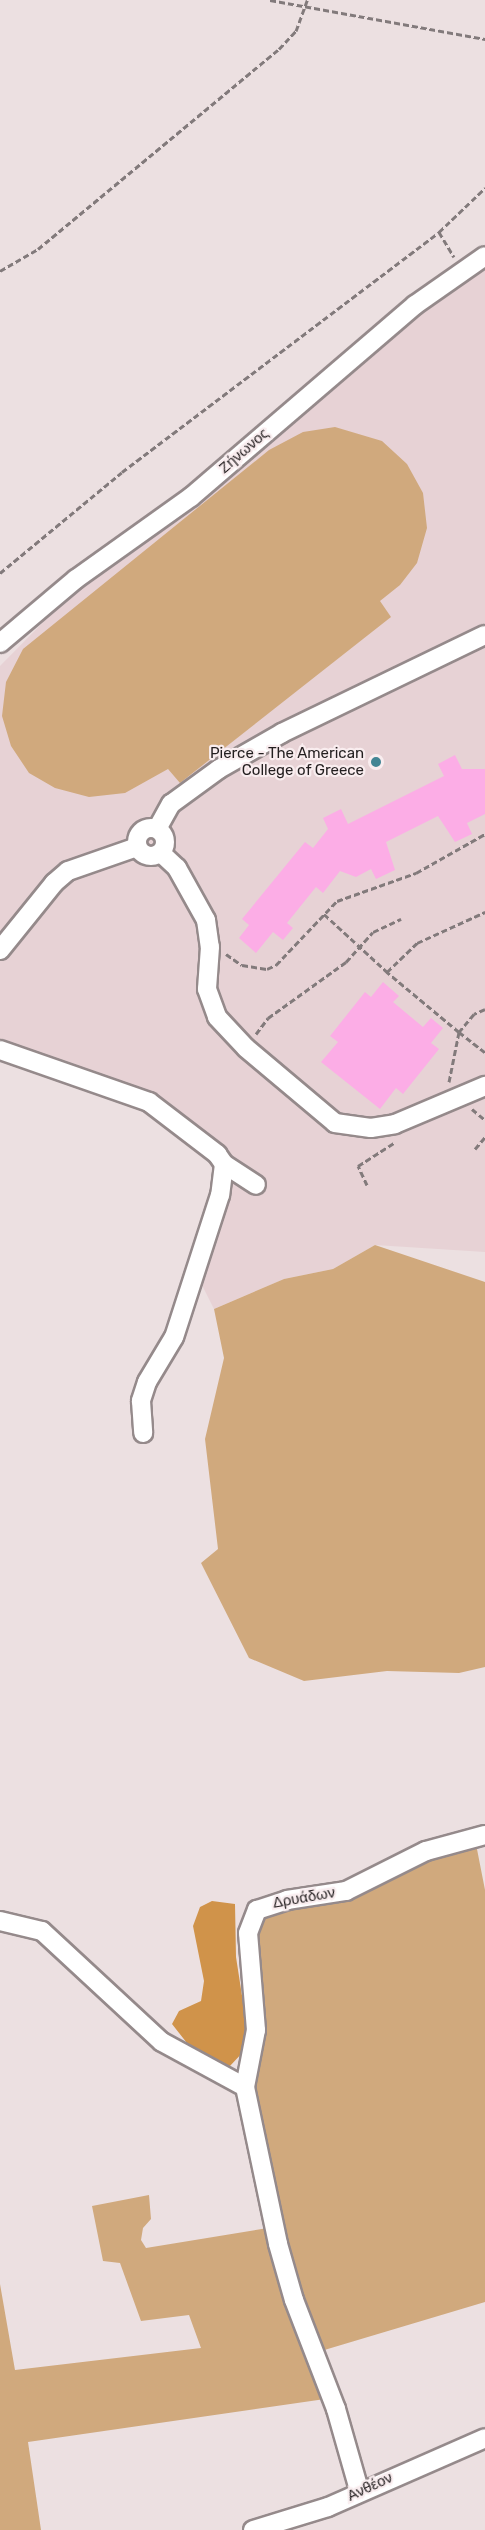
<!DOCTYPE html>
<html>
<head>
<meta charset="utf-8">
<style>
  body { margin:0 }
  #map { position:relative; width:485px; height:2530px; overflow:hidden; background:#ece0e1; font-family:Rubik,sans-serif }
  div>[style] { position:absolute }
  [style*='--x'] { left:calc(var(--x)*1px); top:calc(var(--y)*1px); width:calc(var(--w)*1px); rotate:calc(var(--a)*1deg) }
  .built>* { inset:0; background:#e7d2d5 }
  .green>* { inset:0; background:#d0a97d }
  .forest>* { inset:0; background:#d0934a }
  .building>* { inset:0; background:#fcade6 }
  .path>* { height:3px; margin-top:-1.5px; transform-origin:0; background:repeating-linear-gradient(90deg,#827a7b 0 6px,transparent 0 9px) }
  .roads { filter:drop-shadow(2px 0 #958a8b) drop-shadow(-2px 0 #958a8b) drop-shadow(0 2px #958a8b) drop-shadow(0 -2px #958a8b) }
  .minor>* { height:18px; margin:-9px; padding:0 9px; transform-origin:9px; border-radius:9px; background:#fff }
  .minor>.ring { margin:-9px; padding:0; box-sizing:content-box; background:none; border:18px solid #fff; border-radius:50% }
  .dots>* { width:16px; height:16px; translate:-50% -50%; box-sizing:border-box; border:3px solid #f9edef; border-radius:50% }
  span { translate:-50% -50%; white-space:nowrap; text-align:center; line-height:1.15; -webkit-text-stroke:4.5px #f9edef; paint-order:stroke }
  .street-label { font-size:15px; color:#231e1f }
  .poi-label { font-size:15px; color:#231e1f }
  .right { translate:-100% -50%; text-align:right }
</style>
</head>
<body>
<div id="map">
  <div class="built">
    <i style="clip-path:polygon(485px 266px,485px 1252px,375px 1245px,333px 1269px,284px 1279px,214px 1309px,201px 1283px,226px 1199px,242px 1165px,151px 1096px,0 1042px,0 666px,74px 591px,193px 509px,368px 352px)"></i>
  </div>
  <div class="green">
    <i style="clip-path:polygon(335px 427px,382px 441px,407px 464px,423px 493px,427px 528px,417px 563px,400px 585px,380px 601px,391px 617px,180px 783px,168px 769px,125px 793px,89px 797px,55px 788px,29px 773px,11px 746px,2px 716px,6px 682px,23px 649px,269px 450px,303px 432px)"></i>
    <i style="clip-path:polygon(375px 1245px,485px 1282px,485px 1667px,459px 1673px,387px 1671px,304px 1681px,249px 1658px,201px 1563px,218px 1549px,205px 1439px,224px 1358px,214px 1309px,284px 1279px,333px 1269px)"></i>
    <i style="clip-path:polygon(476px 1844px,485px 1890px,485px 2302px,321px 2351px,287px 2249px,253px 2087px,253px 1936px,263px 1914px,341px 1902px,448px 1852px)"></i>
    <i style="clip-path:polygon(149px 2195px,151px 2219px,143px 2228px,141px 2240px,146px 2248px,268px 2228px,297px 2336px,325px 2399px,28px 2442px,41px 2530px,0 2530px,0 2284px,15px 2370px,201px 2348px,189px 2315px,141px 2321px,120px 2263px,103px 2261px,92px 2206px)"></i>
  </div>
  <div class="forest">
    <i style="clip-path:polygon(212px 1901px,235px 1904px,236px 1957px,247px 2028px,245px 2050px,229px 2067px,217px 2066px,194px 2052px,172px 2024px,179px 2011px,201px 2001px,204px 1981px,193px 1926px,200px 1907px)"></i>
  </div>
  <div class="building">
    <i style="clip-path:polygon(455px 755px,462px 769px,485px 769px,485px 814px,467px 823px,472px 834px,455px 842px,438px 816px,386px 842px,395px 870px,376px 879px,371px 869px,356px 877px,340px 871px,323px 893px,316px 887px,287px 923px,293px 928px,283px 940px,273px 932px,256px 953px,239px 938px,249px 925px,242px 919px,305px 842px,313px 848px,328px 829px,323px 818px,341px 809px,348px 824px,444px 776px,438px 764px)"></i>
    <i style="clip-path:polygon(383px 982px,399px 996px,393px 1002px,423px 1027px,431px 1018px,443px 1028px,431px 1043px,439px 1049px,403px 1094px,396px 1088px,380px 1109px,321px 1062px,338px 1042px,330px 1036px,365px 992px,371px 997px)"></i>
  </div>
  <div class="path">
    <i style="--x:270;--y:0;--w:219;--a:10.3"></i>
    <i style="--x:439;--y:232;--w:29;--a:59"></i>
    <i style="--x:0;--y:271;--w:44;--a:-30.1"></i>
    <i style="--x:38;--y:249;--w:313;--a:-39.7"></i>
    <i style="--x:279;--y:49;--w:25;--a:-47"></i>
    <i style="--x:296;--y:31;--w:33;--a:-70"></i>
    <i style="--x:0;--y:573;--w:158;--a:-39.6"></i>
    <i style="--x:122;--y:472;--w:398;--a:-37.1"></i>
    <i style="--x:439;--y:232;--w:64;--a:-43.7"></i>
    <i style="--x:324;--y:914;--w:86;--a:42.6"></i>
    <i style="--x:226;--y:954;--w:19;--a:35"></i>
    <i style="--x:242;--y:965;--w:25;--a:9"></i>
    <i style="--x:267;--y:969;--w:10;--a:-24"></i>
    <i style="--x:276;--y:965;--w:88;--a:-46.4"></i>
    <i style="--x:337;--y:901;--w:84;--a:-19.5"></i>
    <i style="--x:416;--y:873;--w:79;--a:-29.5"></i>
    <i style="--x:485;--y:1009;--w:12;--a:156"></i>
    <i style="--x:474;--y:1014;--w:23;--a:130"></i>
    <i style="--x:459;--y:1032;--w:33;--a:38"></i>
    <i style="--x:256;--y:1034;--w:20;--a:-53"></i>
    <i style="--x:268;--y:1018;--w:96;--a:-35.7"></i>
    <i style="--x:346;--y:962;--w:40;--a:-48"></i>
    <i style="--x:373;--y:932;--w:31;--a:-25"></i>
    <i style="--x:449;--y:1082;--w:51;--a:-78.7"></i>
    <i style="--x:459;--y:1032;--w:94;--a:-140.2"></i>
    <i style="--x:387;--y:972;--w:42;--a:-44"></i>
    <i style="--x:417;--y:943;--w:75;--a:-24.5"></i>
    <i style="--x:472;--y:1109;--w:17;--a:40"></i>
    <i style="--x:475;--y:1149;--w:16;--a:-50"></i>
    <i style="--x:367;--y:1185;--w:21;--a:-115"></i>
    <i style="--x:358;--y:1166;--w:43;--a:-32.6"></i>
  </div>
  <div class="roads">
    <div class="minor">
      <i style="--x:0;--y:643;--w:99;--a:-40.1"></i>
      <i style="--x:76;--y:579;--w:141;--a:-35.5"></i>
      <i style="--x:191;--y:497;--w:295;--a:-40.6"></i>
      <i style="--x:415;--y:305;--w:85;--a:-35"></i>
      <i class="ring" style="left:137px;top:828px;width:10px;height:10px"></i>
      <i style="--x:157;--y:829;--w:29;--a:-61"></i>
      <i style="--x:171;--y:804;--w:59;--a:-36.1"></i>
      <i style="--x:219;--y:769;--w:73;--a:-29.7"></i>
      <i style="--x:282;--y:733;--w:225;--a:-25.8"></i>
      <i style="--x:161;--y:853;--w:22;--a:43"></i>
      <i style="--x:177;--y:868;--w:60;--a:60.9"></i>
      <i style="--x:206;--y:920;--w:27;--a:82"></i>
      <i style="--x:210;--y:947;--w:42;--a:94.1"></i>
      <i style="--x:207;--y:989;--w:30;--a:70"></i>
      <i style="--x:217;--y:1017;--w:42;--a:46.9"></i>
      <i style="--x:246;--y:1048;--w:116;--a:40.1"></i>
      <i style="--x:335;--y:1123;--w:36;--a:8"></i>
      <i style="--x:371;--y:1128;--w:24;--a:-9"></i>
      <i style="--x:395;--y:1124;--w:98;--a:-22.9"></i>
      <i style="--x:0;--y:950;--w:86;--a:-51.1"></i>
      <i style="--x:54;--y:883;--w:18;--a:-41"></i>
      <i style="--x:68;--y:871;--w:73;--a:-19.2"></i>
      <i style="--x:0;--y:1050;--w:158;--a:19.2"></i>
      <i style="--x:149;--y:1102;--w:86;--a:37.4"></i>
      <i style="--x:217;--y:1154;--w:12;--a:55"></i>
      <i style="--x:224;--y:1164;--w:31;--a:97"></i>
      <i style="--x:220;--y:1195;--w:149;--a:107.9"></i>
      <i style="--x:174;--y:1337;--w:52;--a:121"></i>
      <i style="--x:147;--y:1382;--w:20;--a:108"></i>
      <i style="--x:141;--y:1401;--w:32;--a:86"></i>
      <i style="--x:224;--y:1164;--w:38;--a:33"></i>
      <i style="--x:0;--y:1921;--w:43;--a:13.4"></i>
      <i style="--x:42;--y:1931;--w:163;--a:42.8"></i>
      <i style="--x:162;--y:2042;--w:94;--a:28.5"></i>
      <i style="--x:245;--y:2087;--w:160;--a:78.1"></i>
      <i style="--x:278;--y:2244;--w:58;--a:74.1"></i>
      <i style="--x:294;--y:2300;--w:117;--a:68.9"></i>
      <i style="--x:336;--y:2409;--w:84;--a:74.1"></i>
      <i style="--x:245;--y:2087;--w:58;--a:-79.1"></i>
      <i style="--x:256;--y:2030;--w:97;--a:-94.7"></i>
      <i style="--x:248;--y:1933;--w:25;--a:-69"></i>
      <i style="--x:257;--y:1910;--w:32;--a:-18"></i>
      <i style="--x:287;--y:1900;--w:60;--a:-8.7"></i>
      <i style="--x:346;--y:1891;--w:89;--a:-26.6"></i>
      <i style="--x:426;--y:1851;--w:61;--a:-15.2"></i>
      <i style="--x:253;--y:2530;--w:78;--a:-17"></i>
      <i style="--x:328;--y:2507;--w:171;--a:-23.7"></i>
    </div>
  </div>
  <div class="dots">
    <i style="left:376px;top:762px;background:#428594"></i>
  </div>
  <div class="street-label">
    <span style="left:244px;top:451px;rotate:-41deg">Ζήνωνος</span>
    <span style="left:304px;top:1898px;rotate:-10deg">Δρυάδων</span>
    <span style="left:370px;top:2487px;rotate:-25deg">Ανθέον</span>
  </div>
  <div class="poi-label">
    <span class="right" style="left:364px;top:762px">Pierce - The American<br>College of Greece</span>
  </div>
</div>
</body>
</html>
